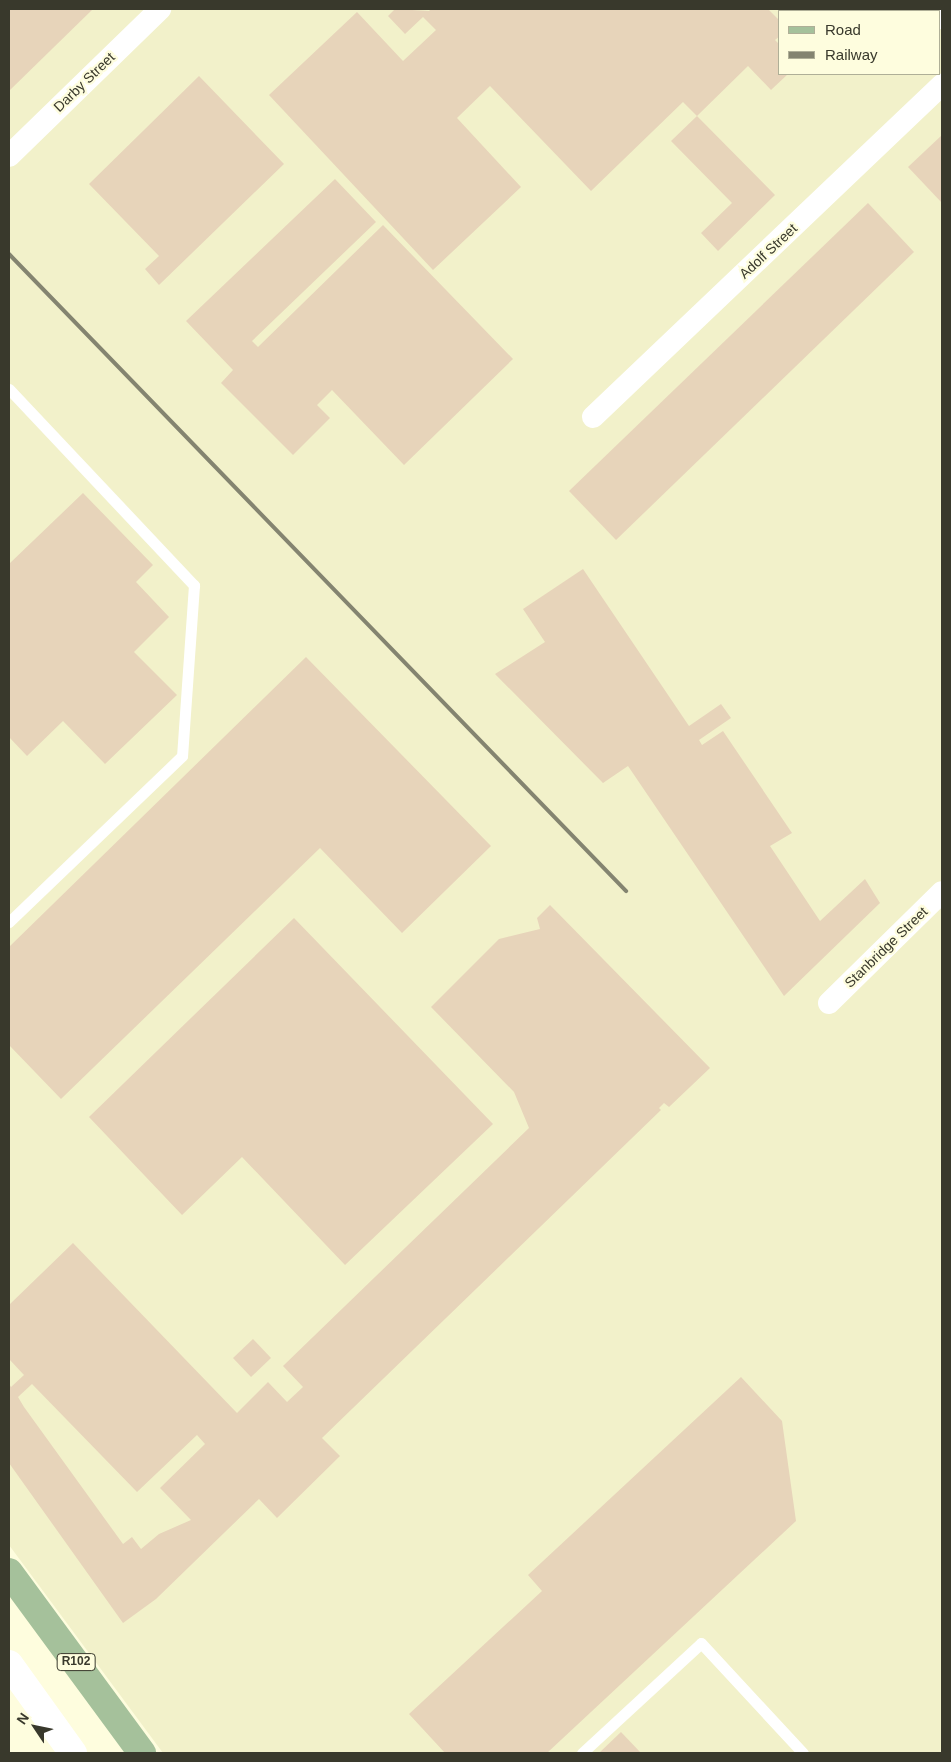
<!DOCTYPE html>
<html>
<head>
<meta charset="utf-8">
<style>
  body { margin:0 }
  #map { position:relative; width:951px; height:1762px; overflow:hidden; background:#fefdde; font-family:Helvetica,sans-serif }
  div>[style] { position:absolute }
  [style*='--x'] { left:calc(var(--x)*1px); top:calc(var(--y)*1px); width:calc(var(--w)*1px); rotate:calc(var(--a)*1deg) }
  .built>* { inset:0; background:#f2f1ca }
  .building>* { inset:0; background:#e7d4ba }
  .lane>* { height:11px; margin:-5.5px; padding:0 5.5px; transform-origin:5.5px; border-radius:5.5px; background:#fff }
  .street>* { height:22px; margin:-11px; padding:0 11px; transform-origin:11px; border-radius:11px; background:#fff }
  .secondary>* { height:28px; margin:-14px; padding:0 14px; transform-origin:14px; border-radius:14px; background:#fff }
  .primary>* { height:28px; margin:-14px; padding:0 14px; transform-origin:14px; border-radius:14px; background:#a5c19b }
  .rail>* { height:4px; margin:-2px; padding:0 2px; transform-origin:2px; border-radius:2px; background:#848470 }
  span { translate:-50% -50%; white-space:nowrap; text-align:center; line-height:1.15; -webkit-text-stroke:4.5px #fefdde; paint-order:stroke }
  .shield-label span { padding:1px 4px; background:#fefdde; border:1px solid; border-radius:4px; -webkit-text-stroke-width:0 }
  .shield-label { font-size:12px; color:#39392c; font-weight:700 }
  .street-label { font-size:14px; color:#39392c }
  .frame { position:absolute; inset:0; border:10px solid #39392c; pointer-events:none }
  .legend { position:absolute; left:778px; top:10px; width:162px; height:65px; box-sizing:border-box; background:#fefdde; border:1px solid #afaf97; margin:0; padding:6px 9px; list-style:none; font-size:15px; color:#39392c }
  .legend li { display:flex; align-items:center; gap:10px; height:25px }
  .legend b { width:25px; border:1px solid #afaf97 }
  .north { position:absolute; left:10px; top:1702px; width:50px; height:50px; -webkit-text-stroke:4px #fefdde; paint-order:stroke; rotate:304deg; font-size:14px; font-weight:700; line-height:20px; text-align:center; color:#39392c }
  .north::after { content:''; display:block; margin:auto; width:18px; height:22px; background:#39392c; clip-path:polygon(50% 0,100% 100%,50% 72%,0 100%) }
</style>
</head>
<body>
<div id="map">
  <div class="built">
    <i style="clip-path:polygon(evenodd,9px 9px,942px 9px,942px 1753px,163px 1753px,9px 1545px,9px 9px,780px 11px,940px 11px,940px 74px,780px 74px,780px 11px)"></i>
  </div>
  <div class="building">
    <i style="clip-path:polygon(9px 9px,93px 9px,9px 91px)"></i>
    <i style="clip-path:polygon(395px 9px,429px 11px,431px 9px,768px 9px,780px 21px,780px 36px,775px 40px,780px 45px,780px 74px,788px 74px,771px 90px,748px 66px,697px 116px,683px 102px,591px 191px,490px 86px,457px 118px,521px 187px,433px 270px,269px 95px,357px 12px,403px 61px,436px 30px,423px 17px,405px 34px,388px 16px)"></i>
    <i style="clip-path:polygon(199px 76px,284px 164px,159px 285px,145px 269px,159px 256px,89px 184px)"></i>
    <i style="clip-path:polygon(697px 116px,775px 195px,718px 251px,701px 233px,732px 203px,671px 141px)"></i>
    <i style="clip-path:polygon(942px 135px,942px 203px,908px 167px)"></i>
    <i style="clip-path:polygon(335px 179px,376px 222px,252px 341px,258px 347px,383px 225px,513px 359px,404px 465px,332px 390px,317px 405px,330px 418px,293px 455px,221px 383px,233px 370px,186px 321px)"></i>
    <i style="clip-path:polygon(868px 203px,914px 252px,616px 540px,569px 491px)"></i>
    <i style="clip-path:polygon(83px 493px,153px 565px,136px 582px,169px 617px,134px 652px,177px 695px,105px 764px,63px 721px,27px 756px,9px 737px,9px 564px)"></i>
    <i style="clip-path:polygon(583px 569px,689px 726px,721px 704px,731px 718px,699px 740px,702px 745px,723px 731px,792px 833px,770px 846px,820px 921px,865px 879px,880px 903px,784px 996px,628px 766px,603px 783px,495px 674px,545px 642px,523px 609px)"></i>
    <i style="clip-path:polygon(306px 657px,491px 846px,402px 933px,320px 848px,61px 1099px,9px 1045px,9px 947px)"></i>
    <i style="clip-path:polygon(evenodd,550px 905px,710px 1068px,669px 1107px,664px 1103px,659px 1108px,661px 1110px,322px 1438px,340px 1456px,277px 1518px,259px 1499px,156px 1599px,123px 1623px,9px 1463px,9px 1384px,11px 1387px,24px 1375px,9px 1359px,9px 1305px,73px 1243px,237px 1413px,268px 1382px,287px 1402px,303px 1387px,283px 1366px,529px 1128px,514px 1092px,431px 1007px,499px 939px,540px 929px,537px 918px,550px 905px,32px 1384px,137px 1492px,197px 1435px,205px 1444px,160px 1488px,191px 1520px,159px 1534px,141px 1549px,132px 1537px,123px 1544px,24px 1407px,18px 1397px,32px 1384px)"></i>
    <i style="clip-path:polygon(294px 918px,493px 1124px,345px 1265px,242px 1157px,182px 1215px,89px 1117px)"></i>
    <i style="clip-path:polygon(253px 1339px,271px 1358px,251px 1377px,233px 1358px)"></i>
    <i style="clip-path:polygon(741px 1377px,782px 1421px,796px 1521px,547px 1753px,445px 1753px,409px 1714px,542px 1591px,528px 1575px)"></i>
    <i style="clip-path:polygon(621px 1732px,641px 1753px,599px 1753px)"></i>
  </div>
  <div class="lane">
    <i style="--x:9;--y:389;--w:270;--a:46.7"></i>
    <i style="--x:194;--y:585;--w:171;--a:94"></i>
    <i style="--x:182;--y:756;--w:240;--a:136.2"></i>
    <i style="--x:582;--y:1753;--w:162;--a:-42.7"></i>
    <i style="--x:701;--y:1643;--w:150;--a:47.2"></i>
  </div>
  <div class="street">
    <i style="--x:9;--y:156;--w:211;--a:-44.2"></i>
    <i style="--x:593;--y:417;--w:482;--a:-43.6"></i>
    <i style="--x:829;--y:1003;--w:158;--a:-44.5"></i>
  </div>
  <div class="secondary">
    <i style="--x:940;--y:12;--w:4;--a:56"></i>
    <i style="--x:9;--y:1664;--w:110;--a:54.3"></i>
  </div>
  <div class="primary">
    <i style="--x:9;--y:1572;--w:225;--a:53.7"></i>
  </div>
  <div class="rail">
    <i style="--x:9;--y:254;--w:887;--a:45.91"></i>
  </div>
  <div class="shield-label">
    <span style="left:76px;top:1662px">R102</span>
  </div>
  <div class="street-label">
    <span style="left:84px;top:82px;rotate:-44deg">Darby Street</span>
    <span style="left:768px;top:251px;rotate:-43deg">Adolf Street</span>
    <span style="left:886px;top:947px;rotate:-44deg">Stanbridge Street</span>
  </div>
  <div class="frame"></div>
  <ul class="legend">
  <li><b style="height:6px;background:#a5c19b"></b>Road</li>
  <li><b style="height:6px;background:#848470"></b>Railway</li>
  </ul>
  <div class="north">N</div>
</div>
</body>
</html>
